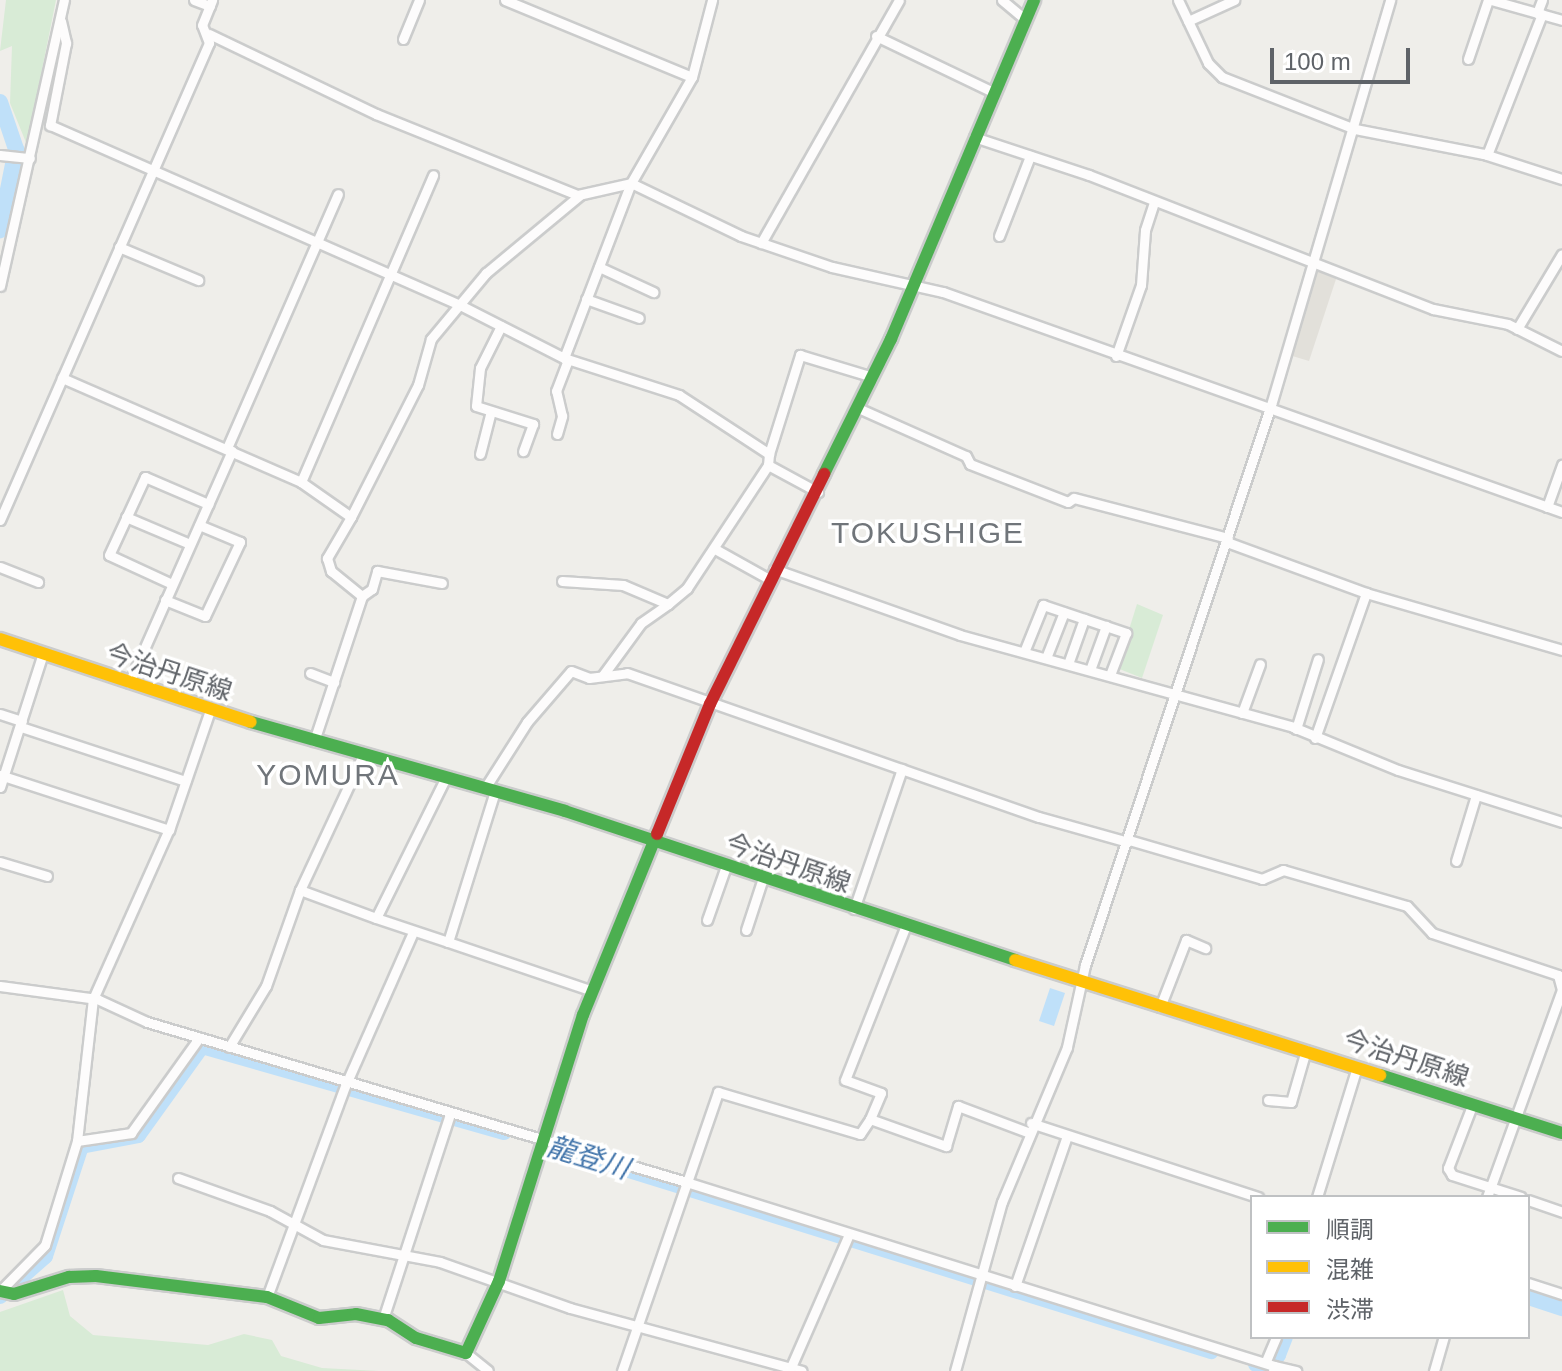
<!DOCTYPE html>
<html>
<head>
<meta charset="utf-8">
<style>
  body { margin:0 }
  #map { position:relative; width:1562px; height:1371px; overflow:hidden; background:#efeeea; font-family:Helvetica,"Noto Sans JP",sans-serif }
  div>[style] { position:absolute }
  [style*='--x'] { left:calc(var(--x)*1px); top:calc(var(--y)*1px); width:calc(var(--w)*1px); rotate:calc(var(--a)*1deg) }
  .education>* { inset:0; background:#e2e0da }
  .green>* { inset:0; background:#d8ebd6 }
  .water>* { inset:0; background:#bfe0f9 }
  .river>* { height:16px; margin:-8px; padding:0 8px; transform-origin:8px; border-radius:8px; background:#bfe0f9 }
  .roads { filter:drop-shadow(2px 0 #cbcccc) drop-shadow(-2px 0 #cbcccc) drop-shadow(0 2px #cbcccc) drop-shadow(0 -2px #cbcccc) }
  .street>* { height:9px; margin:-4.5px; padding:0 4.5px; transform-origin:4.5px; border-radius:4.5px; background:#fdfcfc }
  .fast>* { height:12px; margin:-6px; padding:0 6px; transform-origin:6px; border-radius:6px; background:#4caf50 }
  .slow>* { height:12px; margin:-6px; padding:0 6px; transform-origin:6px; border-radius:6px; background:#ffc107 }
  .jam>* { height:12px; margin:-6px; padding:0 6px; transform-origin:6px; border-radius:6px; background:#c62828 }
  span { translate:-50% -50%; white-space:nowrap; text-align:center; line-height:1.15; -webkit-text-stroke:7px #fff; paint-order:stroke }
  .street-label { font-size:26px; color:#5f6368 }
  .water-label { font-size:28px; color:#4174aa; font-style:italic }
  .quarter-label { font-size:30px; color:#70757a; letter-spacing:2px }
  .legend { position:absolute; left:1250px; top:1195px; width:280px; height:144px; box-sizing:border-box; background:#fff; border:2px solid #bfc1c3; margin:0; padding:10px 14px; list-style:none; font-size:24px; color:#5f6368 }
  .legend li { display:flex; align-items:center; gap:16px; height:40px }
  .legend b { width:40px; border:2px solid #bfc1c3 }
  .scale { position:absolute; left:1270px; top:48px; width:140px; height:36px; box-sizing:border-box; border:4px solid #5f6368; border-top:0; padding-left:10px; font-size:24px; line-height:28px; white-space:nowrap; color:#5f6368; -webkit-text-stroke:6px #fff; paint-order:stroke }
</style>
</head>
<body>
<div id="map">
  <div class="education">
    <i style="clip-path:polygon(1317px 266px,1338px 273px,1309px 361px,1289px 355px)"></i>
  </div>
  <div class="green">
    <i style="clip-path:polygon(6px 0,56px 0,27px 145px,10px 103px,12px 46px,0 51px)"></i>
    <i style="clip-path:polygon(1137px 604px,1163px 615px,1142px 678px,1117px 668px)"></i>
    <i style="clip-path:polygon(63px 1290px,70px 1316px,93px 1335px,208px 1345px,244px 1334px,272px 1340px,281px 1356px,322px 1368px,379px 1371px,0 1371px,0 1312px)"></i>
  </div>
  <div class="water">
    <i style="clip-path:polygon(1050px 988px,1065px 993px,1054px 1026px,1039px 1021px)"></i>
  </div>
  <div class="river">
    <i style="--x:0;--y:102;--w:50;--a:71.2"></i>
    <i style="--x:16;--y:149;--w:83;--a:101.2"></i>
    <i style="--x:584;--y:1156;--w:657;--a:17.28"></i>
    <i style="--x:0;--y:1296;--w:60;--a:-41.6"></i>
    <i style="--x:45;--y:1256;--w:116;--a:-71.9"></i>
    <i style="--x:81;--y:1146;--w:58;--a:-10.9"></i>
    <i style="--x:138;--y:1135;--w:110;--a:-54.3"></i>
    <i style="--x:202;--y:1046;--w:314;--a:15.9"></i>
    <i style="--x:1528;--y:1297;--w:36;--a:18"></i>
    <i style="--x:1256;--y:1364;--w:10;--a:17"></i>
    <i style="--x:1266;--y:1367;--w:17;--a:-45"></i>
    <i style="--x:1278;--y:1355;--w:19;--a:-69"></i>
  </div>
  <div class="roads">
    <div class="street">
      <i style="--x:194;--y:0;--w:17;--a:21"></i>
      <i style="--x:505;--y:0;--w:202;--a:22.4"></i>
      <i style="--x:1002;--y:0;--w:30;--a:40"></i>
      <i style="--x:1178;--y:0;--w:70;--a:64.5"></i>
      <i style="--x:1208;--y:63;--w:20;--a:45"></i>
      <i style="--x:1222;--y:77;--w:143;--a:21.4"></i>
      <i style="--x:1355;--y:129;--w:131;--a:11"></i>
      <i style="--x:1484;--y:154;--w:82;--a:17.8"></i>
      <i style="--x:1491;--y:0;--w:74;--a:15.7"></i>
      <i style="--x:1537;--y:13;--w:14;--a:-69"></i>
      <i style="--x:61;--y:21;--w:23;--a:77"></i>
      <i style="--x:66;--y:43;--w:84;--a:101"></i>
      <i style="--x:50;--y:125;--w:448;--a:23.7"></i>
      <i style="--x:460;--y:305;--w:117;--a:27"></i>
      <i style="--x:564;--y:358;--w:121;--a:17.8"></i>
      <i style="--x:679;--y:395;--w:108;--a:33.2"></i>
      <i style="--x:769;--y:454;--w:11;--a:95"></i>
      <i style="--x:768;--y:465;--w:57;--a:28.4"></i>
      <i style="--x:1188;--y:21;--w:51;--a:-24.5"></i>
      <i style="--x:209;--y:34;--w:185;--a:25.6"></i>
      <i style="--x:376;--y:114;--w:218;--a:21.9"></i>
      <i style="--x:578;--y:195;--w:54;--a:-12.8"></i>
      <i style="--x:631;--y:183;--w:122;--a:25.7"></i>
      <i style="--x:741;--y:236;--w:96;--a:18.8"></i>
      <i style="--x:832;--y:267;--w:114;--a:12.7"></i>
      <i style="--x:943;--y:292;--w:657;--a:19.57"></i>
      <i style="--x:876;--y:36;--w:130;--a:25.6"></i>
      <i style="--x:403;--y:39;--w:42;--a:-67.7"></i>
      <i style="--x:1468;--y:59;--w:62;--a:-71.3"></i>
      <i style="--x:974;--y:137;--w:121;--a:18.3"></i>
      <i style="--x:1089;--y:175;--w:369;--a:21.3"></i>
      <i style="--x:1433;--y:309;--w:76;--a:11.3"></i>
      <i style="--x:1508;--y:324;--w:60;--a:26.6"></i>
      <i style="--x:0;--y:155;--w:30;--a:6"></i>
      <i style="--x:1487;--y:155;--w:151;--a:-68.7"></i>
      <i style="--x:999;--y:236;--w:86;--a:-68.8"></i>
      <i style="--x:761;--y:243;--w:279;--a:-60.4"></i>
      <i style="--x:119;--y:247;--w:86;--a:22.7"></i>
      <i style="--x:599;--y:267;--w:60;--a:24.8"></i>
      <i style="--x:0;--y:286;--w:293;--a:-77.4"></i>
      <i style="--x:586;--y:299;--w:56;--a:19.7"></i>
      <i style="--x:501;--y:326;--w:47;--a:116.6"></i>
      <i style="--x:480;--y:368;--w:38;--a:96"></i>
      <i style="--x:476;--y:406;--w:60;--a:17.5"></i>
      <i style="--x:533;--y:424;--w:29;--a:110"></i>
      <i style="--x:1517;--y:329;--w:87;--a:-59"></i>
      <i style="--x:1116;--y:356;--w:75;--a:-70.6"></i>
      <i style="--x:1141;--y:285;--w:55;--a:-85.8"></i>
      <i style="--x:1145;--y:230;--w:29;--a:-72"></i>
      <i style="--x:564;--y:358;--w:187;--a:-69.1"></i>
      <i style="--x:631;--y:183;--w:122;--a:-60.1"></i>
      <i style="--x:692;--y:77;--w:80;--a:-75.4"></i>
      <i style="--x:62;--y:378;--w:261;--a:23.5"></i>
      <i style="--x:301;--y:482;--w:61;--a:35"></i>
      <i style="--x:351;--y:517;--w:48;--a:120.3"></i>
      <i style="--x:327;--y:558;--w:14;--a:73"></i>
      <i style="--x:331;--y:571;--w:40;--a:39"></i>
      <i style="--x:362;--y:596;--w:153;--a:108.3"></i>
      <i style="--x:858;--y:408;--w:118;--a:24"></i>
      <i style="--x:966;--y:456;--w:9;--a:63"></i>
      <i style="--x:970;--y:464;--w:105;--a:21.2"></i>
      <i style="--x:1068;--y:502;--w:7;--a:-34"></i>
      <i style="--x:1074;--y:498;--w:159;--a:14.6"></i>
      <i style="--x:557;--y:434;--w:19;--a:-74"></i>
      <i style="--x:562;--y:416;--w:26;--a:-103"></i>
      <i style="--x:556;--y:391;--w:33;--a:-69"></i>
      <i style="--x:227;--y:448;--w:277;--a:-66.4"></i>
      <i style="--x:480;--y:454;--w:44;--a:-75.7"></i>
      <i style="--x:769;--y:454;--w:104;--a:-72.6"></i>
      <i style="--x:800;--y:355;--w:76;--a:16.8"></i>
      <i style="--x:301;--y:482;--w:334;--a:-66.7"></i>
      <i style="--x:1547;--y:507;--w:45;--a:-70.3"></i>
      <i style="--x:126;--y:517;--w:69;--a:22.9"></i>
      <i style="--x:351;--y:517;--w:148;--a:-63.1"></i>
      <i style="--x:418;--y:385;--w:48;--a:-74.2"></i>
      <i style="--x:431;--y:339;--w:86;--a:-50.2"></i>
      <i style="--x:486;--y:273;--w:122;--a:-39.7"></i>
      <i style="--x:0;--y:520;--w:521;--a:-66.34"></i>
      <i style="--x:209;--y:43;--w:19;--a:-111"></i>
      <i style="--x:202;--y:25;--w:27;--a:-68"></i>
      <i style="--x:1227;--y:542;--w:148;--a:20.1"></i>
      <i style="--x:1366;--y:593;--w:204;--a:16.2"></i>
      <i style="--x:715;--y:549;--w:62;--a:29.1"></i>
      <i style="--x:0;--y:567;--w:41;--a:21.5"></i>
      <i style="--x:774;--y:569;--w:197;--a:19.5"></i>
      <i style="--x:960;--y:635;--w:345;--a:15.4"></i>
      <i style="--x:1293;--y:727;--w:113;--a:22.3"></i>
      <i style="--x:1398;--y:770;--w:172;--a:17.6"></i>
      <i style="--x:562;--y:581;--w:61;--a:3.8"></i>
      <i style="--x:623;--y:585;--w:49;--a:22.9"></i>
      <i style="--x:668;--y:604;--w:25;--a:-40"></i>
      <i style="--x:687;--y:588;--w:147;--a:-56.6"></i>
      <i style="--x:172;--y:584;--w:69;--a:-155.3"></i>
      <i style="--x:109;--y:555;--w:86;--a:-65.2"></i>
      <i style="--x:145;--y:477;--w:69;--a:23.2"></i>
      <i style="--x:362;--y:596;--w:12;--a:-35"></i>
      <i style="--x:372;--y:589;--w:19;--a:-74"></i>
      <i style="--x:377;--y:571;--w:66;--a:10.5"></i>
      <i style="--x:165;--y:600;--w:43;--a:21.8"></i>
      <i style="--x:205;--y:616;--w:82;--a:-64.7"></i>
      <i style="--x:240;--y:542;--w:44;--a:-157.5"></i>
      <i style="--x:1024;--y:652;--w:51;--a:-68"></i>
      <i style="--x:1043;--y:605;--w:88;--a:18.6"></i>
      <i style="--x:1126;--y:633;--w:45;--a:110.9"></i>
      <i style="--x:1046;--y:658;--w:49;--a:-68.6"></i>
      <i style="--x:1068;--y:664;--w:48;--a:-70.4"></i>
      <i style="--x:1090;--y:670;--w:47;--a:-70"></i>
      <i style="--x:310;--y:673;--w:26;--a:21"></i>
      <i style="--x:603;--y:675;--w:64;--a:-53.8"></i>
      <i style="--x:641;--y:623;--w:33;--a:-35"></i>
      <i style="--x:129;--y:683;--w:254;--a:-66.1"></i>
      <i style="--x:1242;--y:713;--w:52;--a:-69.8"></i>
      <i style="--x:0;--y:714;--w:23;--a:18"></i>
      <i style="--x:21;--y:727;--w:173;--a:18.2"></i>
      <i style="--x:1296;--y:729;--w:73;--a:-72.6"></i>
      <i style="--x:1315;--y:738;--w:154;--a:-70.6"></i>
      <i style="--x:0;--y:775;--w:178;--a:18"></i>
      <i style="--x:446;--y:777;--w:157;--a:116.4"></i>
      <i style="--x:376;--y:918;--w:76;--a:18.4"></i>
      <i style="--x:448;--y:942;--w:158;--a:-72.7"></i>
      <i style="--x:0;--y:787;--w:141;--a:-72.2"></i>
      <i style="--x:485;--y:788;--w:78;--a:-57.5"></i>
      <i style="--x:527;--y:722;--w:67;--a:-49.2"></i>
      <i style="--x:571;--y:671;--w:19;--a:21"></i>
      <i style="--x:589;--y:678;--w:38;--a:-7"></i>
      <i style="--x:627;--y:673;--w:436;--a:19.3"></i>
      <i style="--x:1039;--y:817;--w:92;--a:15.7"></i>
      <i style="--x:1129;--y:840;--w:139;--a:16.3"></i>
      <i style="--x:1262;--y:879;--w:23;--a:-23"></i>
      <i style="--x:1283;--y:870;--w:129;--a:16.2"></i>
      <i style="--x:1407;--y:906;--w:37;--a:47"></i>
      <i style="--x:1432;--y:933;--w:133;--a:18.4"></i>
      <i style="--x:1558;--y:975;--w:16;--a:75"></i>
      <i style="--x:1456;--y:861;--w:69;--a:-73.1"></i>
      <i style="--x:0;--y:862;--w:49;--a:16.6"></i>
      <i style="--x:300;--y:890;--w:81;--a:20.2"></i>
      <i style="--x:854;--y:909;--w:148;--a:-71.1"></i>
      <i style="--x:707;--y:920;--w:57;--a:-70.6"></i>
      <i style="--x:746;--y:930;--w:55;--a:-71.9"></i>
      <i style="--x:448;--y:942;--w:153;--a:18.7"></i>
      <i style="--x:0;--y:986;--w:98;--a:7.6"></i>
      <i style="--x:97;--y:999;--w:55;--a:24.7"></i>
      <i style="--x:147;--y:1022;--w:559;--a:16.52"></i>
      <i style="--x:683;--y:1181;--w:619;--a:17.38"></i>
      <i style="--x:1160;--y:1007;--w:72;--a:-68.8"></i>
      <i style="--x:1186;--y:940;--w:21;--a:23"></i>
      <i style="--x:229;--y:1047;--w:71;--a:-58.8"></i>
      <i style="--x:266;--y:986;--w:102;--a:-70.5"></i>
      <i style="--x:300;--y:890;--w:151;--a:-65"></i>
      <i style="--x:1268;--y:1100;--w:23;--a:5"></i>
      <i style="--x:1291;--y:1102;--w:54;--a:-73.9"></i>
      <i style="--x:1473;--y:1103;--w:70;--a:111"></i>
      <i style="--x:1448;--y:1168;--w:8;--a:60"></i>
      <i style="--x:1452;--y:1175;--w:72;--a:17.7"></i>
      <i style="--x:870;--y:1119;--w:81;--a:19.6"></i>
      <i style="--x:946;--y:1146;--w:42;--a:-73.3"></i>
      <i style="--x:958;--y:1106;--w:74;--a:20.6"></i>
      <i style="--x:1031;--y:1123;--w:239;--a:18.1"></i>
      <i style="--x:77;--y:1141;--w:143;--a:-83.6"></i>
      <i style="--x:93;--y:999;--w:188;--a:-65.9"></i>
      <i style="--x:170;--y:827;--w:124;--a:-71.1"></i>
      <i style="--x:178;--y:1178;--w:98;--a:19.7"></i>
      <i style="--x:270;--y:1211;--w:60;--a:28.7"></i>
      <i style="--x:323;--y:1240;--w:119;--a:10.6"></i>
      <i style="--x:440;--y:1262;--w:138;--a:19.5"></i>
      <i style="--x:570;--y:1308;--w:240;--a:15.2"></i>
      <i style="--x:1317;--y:1197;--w:136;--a:-72.9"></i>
      <i style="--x:1487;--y:1197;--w:220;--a:-70.1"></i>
      <i style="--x:1528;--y:1200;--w:36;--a:19"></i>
      <i style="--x:1528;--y:1283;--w:36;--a:18"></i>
      <i style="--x:1015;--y:1286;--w:159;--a:-70.9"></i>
      <i style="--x:0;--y:1291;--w:64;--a:-45.6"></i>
      <i style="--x:45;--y:1245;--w:109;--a:-72.9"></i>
      <i style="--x:77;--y:1141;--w:55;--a:-8.4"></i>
      <i style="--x:131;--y:1133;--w:117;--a:-54.4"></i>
      <i style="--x:267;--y:1297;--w:227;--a:-69.7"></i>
      <i style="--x:346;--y:1084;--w:166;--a:-66.2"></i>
      <i style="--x:383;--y:1319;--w:216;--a:-71.9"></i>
      <i style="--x:466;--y:1353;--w:28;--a:39"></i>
      <i style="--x:1266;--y:1361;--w:26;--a:-67"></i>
      <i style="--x:791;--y:1367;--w:145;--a:-66.4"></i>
      <i style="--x:622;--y:1371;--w:295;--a:-71"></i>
      <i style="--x:718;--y:1092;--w:148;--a:16.5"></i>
      <i style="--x:860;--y:1134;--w:18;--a:-56"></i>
      <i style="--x:870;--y:1119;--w:28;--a:-67"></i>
      <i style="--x:881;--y:1093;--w:38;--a:-160"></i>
      <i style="--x:845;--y:1080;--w:167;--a:-68.5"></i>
      <i style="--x:955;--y:1371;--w:175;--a:-74.5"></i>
      <i style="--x:1002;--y:1202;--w:168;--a:-67.2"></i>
      <i style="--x:1067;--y:1047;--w:84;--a:-77.6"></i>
      <i style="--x:1085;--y:965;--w:590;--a:-71.63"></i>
      <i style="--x:1271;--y:405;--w:422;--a:-73.6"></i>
      <i style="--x:1273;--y:1371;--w:5;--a:-79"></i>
      <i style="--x:1274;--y:1366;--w:23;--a:13"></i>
      <i style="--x:1434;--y:1371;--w:35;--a:-74"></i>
    </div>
    <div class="fast">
      <i style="--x:824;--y:474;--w:151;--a:-63.6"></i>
      <i style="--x:891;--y:339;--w:368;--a:-67.1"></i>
      <i style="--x:251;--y:722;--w:326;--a:15.8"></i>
      <i style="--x:565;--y:811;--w:474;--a:18.3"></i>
      <i style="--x:1380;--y:1075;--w:191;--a:17.7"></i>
      <i style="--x:0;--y:1291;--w:14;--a:12"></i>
      <i style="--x:14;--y:1294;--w:58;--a:-17.2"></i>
      <i style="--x:69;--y:1277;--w:27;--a:-2"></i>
      <i style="--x:96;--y:1276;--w:172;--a:7"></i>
      <i style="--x:267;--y:1297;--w:56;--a:22"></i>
      <i style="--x:319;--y:1318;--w:37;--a:-6"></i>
      <i style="--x:356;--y:1314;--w:33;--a:11"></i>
      <i style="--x:388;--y:1320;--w:33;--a:33"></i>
      <i style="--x:416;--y:1338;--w:52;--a:16.7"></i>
      <i style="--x:466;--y:1353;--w:79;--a:-65.4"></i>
      <i style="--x:499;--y:1281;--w:279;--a:-72.5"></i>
      <i style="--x:583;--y:1015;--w:196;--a:-67.8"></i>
    </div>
    <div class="slow">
      <i style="--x:0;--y:639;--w:264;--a:18.3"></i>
      <i style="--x:1015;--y:960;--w:383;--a:17.5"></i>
    </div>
    <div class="jam">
      <i style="--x:657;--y:834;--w:140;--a:-67.8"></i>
      <i style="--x:710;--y:704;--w:257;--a:-63.6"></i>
    </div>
  </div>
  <div class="street-label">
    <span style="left:169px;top:673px;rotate:18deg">今治丹原線</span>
    <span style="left:788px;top:864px;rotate:19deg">今治丹原線</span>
    <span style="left:1406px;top:1059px;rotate:18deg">今治丹原線</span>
  </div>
  <div class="water-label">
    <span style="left:588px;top:1158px;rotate:17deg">龍登川</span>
  </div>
  <div class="quarter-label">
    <span style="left:928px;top:533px">TOKUSHIGE</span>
    <span style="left:328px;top:775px">YOMURA</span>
  </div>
  <ul class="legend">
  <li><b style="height:10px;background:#4caf50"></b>順調</li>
  <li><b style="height:10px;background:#ffc107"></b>混雑</li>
  <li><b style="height:10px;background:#c62828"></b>渋滞</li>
  </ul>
  <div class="scale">100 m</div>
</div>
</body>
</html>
